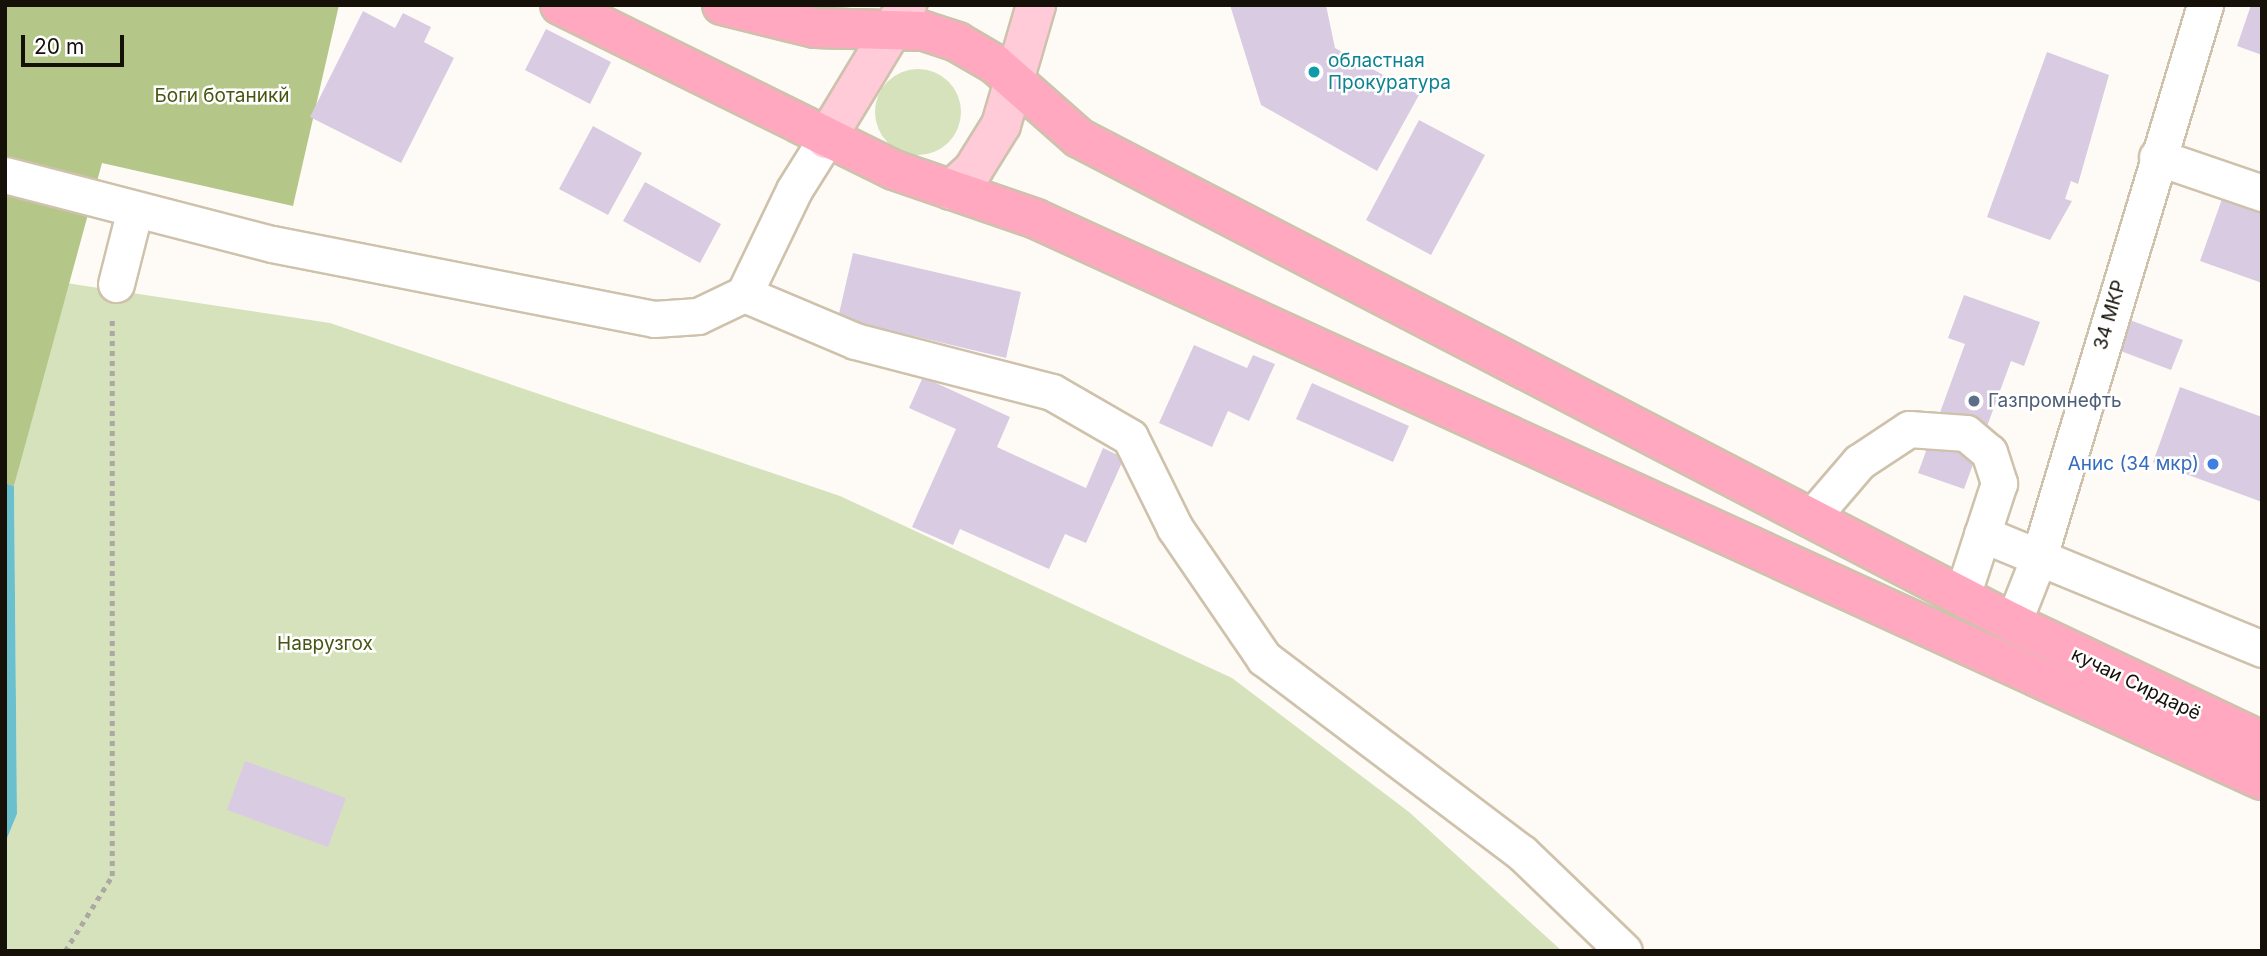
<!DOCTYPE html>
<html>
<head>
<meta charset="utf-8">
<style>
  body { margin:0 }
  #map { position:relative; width:2267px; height:956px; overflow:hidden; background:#fefbf7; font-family:Inter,sans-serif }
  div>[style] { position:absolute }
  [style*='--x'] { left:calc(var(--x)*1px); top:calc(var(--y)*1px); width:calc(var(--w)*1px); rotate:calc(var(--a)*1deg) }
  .green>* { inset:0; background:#d6e2bc }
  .round { border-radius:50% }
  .forest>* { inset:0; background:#b4c789 }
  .water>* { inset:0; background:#6bc0cd }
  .building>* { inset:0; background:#d9cce2 }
  .path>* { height:4.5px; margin-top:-2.25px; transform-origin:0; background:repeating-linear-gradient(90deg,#aca9a3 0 5px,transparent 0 10px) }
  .roads { filter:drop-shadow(2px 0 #cfc2ac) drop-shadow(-2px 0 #cfc2ac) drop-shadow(0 2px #cfc2ac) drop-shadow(0 -2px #cfc2ac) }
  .minor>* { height:35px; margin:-17.5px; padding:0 17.5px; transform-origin:17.5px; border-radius:17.5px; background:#fff }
  .major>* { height:38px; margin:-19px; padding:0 19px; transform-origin:19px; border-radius:19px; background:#ffcbd9 }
  .highway>* { height:38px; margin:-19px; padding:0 19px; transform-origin:19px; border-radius:19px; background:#ffa8c0 }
  .dots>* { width:19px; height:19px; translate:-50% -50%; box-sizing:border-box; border:4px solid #fff; border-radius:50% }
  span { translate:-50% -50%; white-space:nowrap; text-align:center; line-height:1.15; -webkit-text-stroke:5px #fff; paint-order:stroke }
  .culture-label { font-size:19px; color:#0d838f }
  .left { translate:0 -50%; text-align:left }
  .park-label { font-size:19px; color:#465512 }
  .street-label { font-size:19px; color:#151109 }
  .service-label { font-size:19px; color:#4e5e75 }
  .shop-label { font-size:19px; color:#366cbe }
  .right { translate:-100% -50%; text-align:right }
  .frame { position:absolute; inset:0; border:7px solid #151109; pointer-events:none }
  .scale { position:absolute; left:21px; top:35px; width:103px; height:32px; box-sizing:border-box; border:4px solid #151109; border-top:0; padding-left:9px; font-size:21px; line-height:24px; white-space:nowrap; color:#151109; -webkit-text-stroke:5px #fff; paint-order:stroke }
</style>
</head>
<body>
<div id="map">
  <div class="green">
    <i class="round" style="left:875px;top:69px;width:86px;height:86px"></i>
    <i style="clip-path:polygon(66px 283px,330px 323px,840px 496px,1232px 678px,1409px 812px,1562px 951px,5px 951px,5px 843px,17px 814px,14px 486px)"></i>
  </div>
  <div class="forest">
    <i style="clip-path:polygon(5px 5px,339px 5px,293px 206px,102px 163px,14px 486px,5px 483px)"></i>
  </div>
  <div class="water">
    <i style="clip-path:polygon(5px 483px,14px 486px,17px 814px,5px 843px)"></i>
  </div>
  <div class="building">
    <i style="clip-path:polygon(1230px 5px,1326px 5px,1335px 48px,1419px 95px,1377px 171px,1261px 105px)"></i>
    <i style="clip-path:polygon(2251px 5px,2262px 5px,2262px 55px,2237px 46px)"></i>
    <i style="clip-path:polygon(363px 11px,395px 28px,403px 13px,431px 27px,424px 42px,454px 58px,401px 163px,310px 117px)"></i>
    <i style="clip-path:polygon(546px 29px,611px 62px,590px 104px,525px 70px)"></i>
    <i style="clip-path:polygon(2047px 52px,2109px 75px,2078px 184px,2071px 181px,2065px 199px,2072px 201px,2050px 240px,1987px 217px)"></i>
    <i style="clip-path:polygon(1419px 120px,1485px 155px,1431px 255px,1366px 220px)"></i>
    <i style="clip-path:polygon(593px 126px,642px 153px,608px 215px,559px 189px)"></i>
    <i style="clip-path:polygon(645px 182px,721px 224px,700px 263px,623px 221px)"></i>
    <i style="clip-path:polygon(2222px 199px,2262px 213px,2262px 283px,2200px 261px)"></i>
    <i style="clip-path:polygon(853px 253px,1021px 292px,1006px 358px,838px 318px)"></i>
    <i style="clip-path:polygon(1964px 295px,2040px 322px,2024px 366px,2011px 361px,1964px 489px,1918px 473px,1965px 344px,1948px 338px)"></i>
    <i style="clip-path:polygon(2130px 320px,2183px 340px,2171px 370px,2118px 350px)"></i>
    <i style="clip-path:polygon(1194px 345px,1247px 368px,1253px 355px,1275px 364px,1249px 421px,1228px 411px,1212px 447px,1159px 423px)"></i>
    <i style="clip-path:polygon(923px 377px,1010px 417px,997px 447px,1086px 488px,1103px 448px,1124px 458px,1086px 543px,1065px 534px,1049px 569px,960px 529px,953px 545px,912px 527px,956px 429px,909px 408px)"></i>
    <i style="clip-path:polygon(1312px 383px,1409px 426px,1393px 462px,1296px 419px)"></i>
    <i style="clip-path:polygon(2180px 387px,2262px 417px,2262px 502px,2153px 462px)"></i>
    <i style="clip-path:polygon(245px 761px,346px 798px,328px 847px,227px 810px)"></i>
  </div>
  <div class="path">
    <i style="--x:65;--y:951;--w:89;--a:-57.9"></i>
    <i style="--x:112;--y:876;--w:560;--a:-90"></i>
  </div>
  <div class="roads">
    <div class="minor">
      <i style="--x:2157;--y:157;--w:111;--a:18.9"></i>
      <i style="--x:5;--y:175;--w:276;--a:14.5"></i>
      <i style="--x:272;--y:244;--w:389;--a:11.1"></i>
      <i style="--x:654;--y:319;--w:44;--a:-3.9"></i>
      <i style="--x:698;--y:316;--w:51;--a:-25.6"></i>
      <i style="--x:744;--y:294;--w:115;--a:-64.3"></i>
      <i style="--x:794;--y:190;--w:60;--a:-57.9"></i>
      <i style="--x:116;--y:284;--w:77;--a:-75.8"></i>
      <i style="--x:744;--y:294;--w:121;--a:22.9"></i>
      <i style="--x:855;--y:341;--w:203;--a:14.5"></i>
      <i style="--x:1052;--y:392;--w:90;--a:30"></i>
      <i style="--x:1130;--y:437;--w:102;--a:63.7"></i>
      <i style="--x:1175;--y:528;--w:158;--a:55.6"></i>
      <i style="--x:1264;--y:658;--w:323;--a:37.1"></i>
      <i style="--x:1522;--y:853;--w:141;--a:43.9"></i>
      <i style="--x:1811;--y:518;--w:74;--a:-49.4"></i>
      <i style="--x:1859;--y:462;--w:60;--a:-33.4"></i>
      <i style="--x:1909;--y:429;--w:57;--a:4"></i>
      <i style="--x:1966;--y:433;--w:30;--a:40"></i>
      <i style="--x:1989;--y:452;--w:33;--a:72"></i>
      <i style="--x:1999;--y:483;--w:119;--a:108.1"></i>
      <i style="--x:1982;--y:534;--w:303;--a:22.3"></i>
      <i style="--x:2013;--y:623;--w:71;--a:-68.5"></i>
      <i style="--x:2039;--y:557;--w:576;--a:-73.26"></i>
    </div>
    <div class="major">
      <i style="--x:826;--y:139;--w:157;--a:-58.8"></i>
      <i style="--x:951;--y:190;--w:30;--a:-42"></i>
      <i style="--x:973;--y:170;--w:53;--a:-58.1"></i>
      <i style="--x:1001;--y:125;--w:125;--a:-73.7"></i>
    </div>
    <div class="highway">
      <i style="--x:560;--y:5;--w:373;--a:26.3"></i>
      <i style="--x:894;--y:170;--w:150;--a:19"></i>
      <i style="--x:1036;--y:219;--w:1348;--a:24.59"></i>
      <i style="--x:722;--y:5;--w:96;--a:13.9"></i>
      <i style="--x:815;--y:28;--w:109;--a:1.6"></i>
      <i style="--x:924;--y:31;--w:35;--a:18"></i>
      <i style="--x:957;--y:42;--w:44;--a:30.1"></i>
      <i style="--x:995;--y:64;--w:112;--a:41.4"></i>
      <i style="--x:1079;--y:138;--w:1052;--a:27.44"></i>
      <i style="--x:2013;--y:623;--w:276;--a:25.4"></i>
    </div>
  </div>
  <div class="dots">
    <i style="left:1314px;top:72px;background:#0f9aa8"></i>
    <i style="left:1974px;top:401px;background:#5c6f8a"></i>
    <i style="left:2213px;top:464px;background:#3f7fe0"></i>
  </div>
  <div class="culture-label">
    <span class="left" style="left:1328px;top:72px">областная<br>Прокуратура</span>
  </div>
  <div class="park-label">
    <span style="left:222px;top:96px">Боги ботаникй</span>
    <span style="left:325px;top:644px">Наврузгох</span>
  </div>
  <div class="street-label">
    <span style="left:2110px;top:315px;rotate:-74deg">34 МКР</span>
    <span style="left:2136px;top:684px;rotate:26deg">кучаи Сирдарё</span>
  </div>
  <div class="service-label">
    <span class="left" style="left:1988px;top:401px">Газпромнефть</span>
  </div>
  <div class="shop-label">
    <span class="right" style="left:2199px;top:464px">Анис (34 мкр)</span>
  </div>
  <div class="frame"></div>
  <div class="scale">20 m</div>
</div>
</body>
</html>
